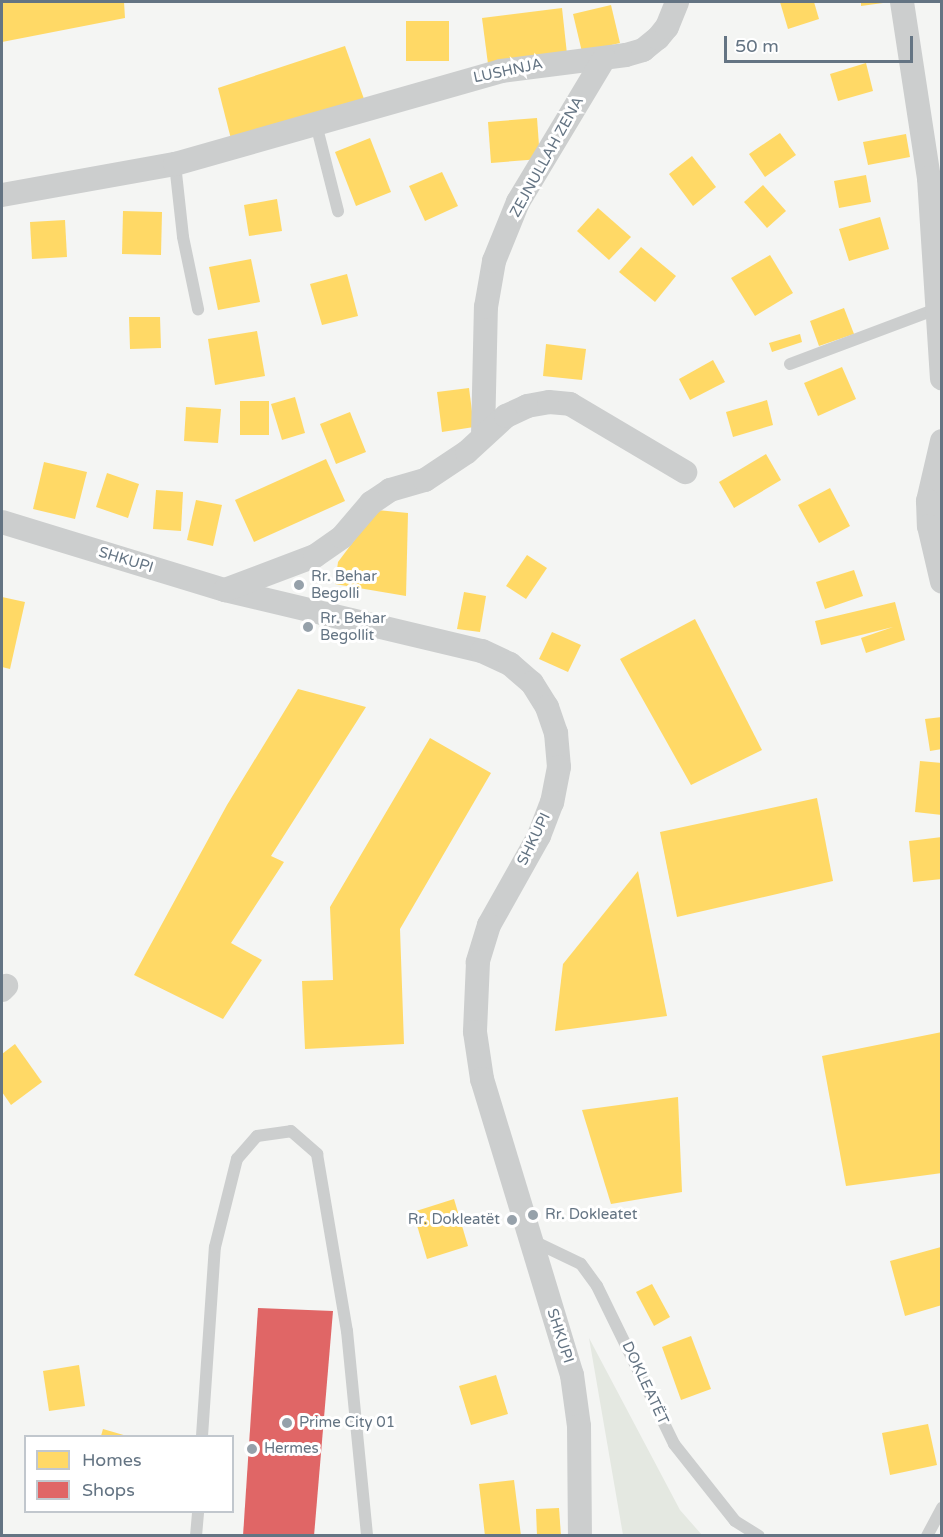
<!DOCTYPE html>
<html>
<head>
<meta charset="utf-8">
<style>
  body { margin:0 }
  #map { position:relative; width:943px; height:1537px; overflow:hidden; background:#f4f5f3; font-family:"Varela Round",sans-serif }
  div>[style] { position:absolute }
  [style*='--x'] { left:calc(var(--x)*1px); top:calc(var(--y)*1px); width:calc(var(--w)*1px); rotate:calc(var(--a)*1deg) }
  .green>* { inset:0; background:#e4e8e1 }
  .homes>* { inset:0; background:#ffd966 }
  .shops>* { inset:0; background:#e06666 }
  .service>* { height:12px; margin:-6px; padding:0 6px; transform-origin:6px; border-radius:6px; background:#cccece }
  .minor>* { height:24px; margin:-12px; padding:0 12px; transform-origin:12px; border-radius:12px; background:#cccece }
  .dots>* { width:16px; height:16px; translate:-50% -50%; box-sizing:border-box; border:3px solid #fff; border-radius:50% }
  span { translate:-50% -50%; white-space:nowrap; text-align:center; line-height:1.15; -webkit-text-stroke:6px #fff; paint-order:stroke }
  .street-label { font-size:15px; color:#647483 }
  .poi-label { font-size:15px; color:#647483 }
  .left { translate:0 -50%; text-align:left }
  .right { translate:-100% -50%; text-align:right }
  .frame { position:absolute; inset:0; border:3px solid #647483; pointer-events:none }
  .legend { position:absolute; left:24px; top:1435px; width:210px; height:78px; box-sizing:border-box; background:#fff; border:2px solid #c1c7cd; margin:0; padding:8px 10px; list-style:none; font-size:18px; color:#647483 }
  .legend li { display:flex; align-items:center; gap:12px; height:30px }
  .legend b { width:30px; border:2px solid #c1c7cd }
  .scale { position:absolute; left:724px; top:36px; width:189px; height:27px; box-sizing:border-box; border:3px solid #647483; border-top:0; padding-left:8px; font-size:18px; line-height:21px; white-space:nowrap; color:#647483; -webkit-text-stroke:4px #fff; paint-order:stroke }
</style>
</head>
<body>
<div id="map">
  <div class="green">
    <i style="clip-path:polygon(589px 1338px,680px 1510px,702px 1535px,623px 1535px)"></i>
  </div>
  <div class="homes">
    <i style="clip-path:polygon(2px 2px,124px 2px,125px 18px,2px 42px)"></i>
    <i style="clip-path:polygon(780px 2px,814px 2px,819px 19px,788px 29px)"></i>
    <i style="clip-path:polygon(861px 2px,883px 2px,883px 3px,861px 6px)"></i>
    <i style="clip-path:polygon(611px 5px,620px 43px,582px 52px,573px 14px)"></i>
    <i style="clip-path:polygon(562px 8px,567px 54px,488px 64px,482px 18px)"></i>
    <i style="clip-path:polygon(406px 21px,449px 21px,449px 61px,406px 61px)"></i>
    <i style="clip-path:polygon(345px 46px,364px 99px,231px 139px,218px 88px)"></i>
    <i style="clip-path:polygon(866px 63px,873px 91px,838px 101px,830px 74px)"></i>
    <i style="clip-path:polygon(537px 118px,540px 159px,491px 163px,488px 122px)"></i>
    <i style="clip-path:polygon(780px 133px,796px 155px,765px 177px,749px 154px)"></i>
    <i style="clip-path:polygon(906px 134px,910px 157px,868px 165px,863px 142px)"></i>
    <i style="clip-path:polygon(370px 138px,391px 192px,356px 206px,335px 152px)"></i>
    <i style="clip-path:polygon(692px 156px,716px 187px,693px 206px,669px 174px)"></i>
    <i style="clip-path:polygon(442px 172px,458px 206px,425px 221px,409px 186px)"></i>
    <i style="clip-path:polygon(866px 175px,871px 202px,839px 208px,834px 181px)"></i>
    <i style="clip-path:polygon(763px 185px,786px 211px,767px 228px,744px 202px)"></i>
    <i style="clip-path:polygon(277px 199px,282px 231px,249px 236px,244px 205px)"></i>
    <i style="clip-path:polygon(598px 208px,631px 237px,609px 260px,577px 231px)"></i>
    <i style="clip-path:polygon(123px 211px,162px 212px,161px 255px,122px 254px)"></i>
    <i style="clip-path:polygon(880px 217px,889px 249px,849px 261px,839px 229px)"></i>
    <i style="clip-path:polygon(65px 220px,67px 257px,32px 259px,30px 222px)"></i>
    <i style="clip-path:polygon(641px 247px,676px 276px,655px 302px,619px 272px)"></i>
    <i style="clip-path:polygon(770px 255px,793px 293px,755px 316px,731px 278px)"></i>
    <i style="clip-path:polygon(251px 259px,260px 302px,218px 310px,209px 267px)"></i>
    <i style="clip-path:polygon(347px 274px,358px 316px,322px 325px,310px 284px)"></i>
    <i style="clip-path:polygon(844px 308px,854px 334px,819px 346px,810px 321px)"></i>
    <i style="clip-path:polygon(129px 317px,160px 317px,161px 348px,130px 349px)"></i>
    <i style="clip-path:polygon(257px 331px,265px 376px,215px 385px,208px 339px)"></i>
    <i style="clip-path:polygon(800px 334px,802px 342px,772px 352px,769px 343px)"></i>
    <i style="clip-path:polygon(546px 344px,586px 349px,582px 380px,543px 376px)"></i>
    <i style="clip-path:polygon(713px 360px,725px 382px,690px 400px,679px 379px)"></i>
    <i style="clip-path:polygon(842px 367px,856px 399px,818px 416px,804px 383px)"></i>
    <i style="clip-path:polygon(469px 388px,474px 427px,442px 432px,437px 392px)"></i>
    <i style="clip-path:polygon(295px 397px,305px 433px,282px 440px,271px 404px)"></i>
    <i style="clip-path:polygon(767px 400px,773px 425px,733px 437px,726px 412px)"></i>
    <i style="clip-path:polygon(240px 401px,269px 401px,269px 435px,240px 435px)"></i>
    <i style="clip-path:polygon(186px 407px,221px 409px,218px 443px,184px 441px)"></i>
    <i style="clip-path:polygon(350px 412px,366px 452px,336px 464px,320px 424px)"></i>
    <i style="clip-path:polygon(766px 454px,781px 480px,734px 508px,719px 482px)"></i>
    <i style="clip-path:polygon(326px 459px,345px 501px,254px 542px,235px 500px)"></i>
    <i style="clip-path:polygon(44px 462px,87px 472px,75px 519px,33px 509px)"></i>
    <i style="clip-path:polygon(107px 473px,139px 484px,128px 518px,96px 507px)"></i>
    <i style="clip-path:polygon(830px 488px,850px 526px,819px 543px,798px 505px)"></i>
    <i style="clip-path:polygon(156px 490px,183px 492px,181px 531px,153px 529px)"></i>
    <i style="clip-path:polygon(196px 500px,222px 505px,213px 546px,187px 540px)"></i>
    <i style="clip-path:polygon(377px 510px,408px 513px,406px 596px,335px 584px,338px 562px)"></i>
    <i style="clip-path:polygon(527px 555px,547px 568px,526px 599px,506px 586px)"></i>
    <i style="clip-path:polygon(854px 570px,863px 596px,825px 609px,816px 582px)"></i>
    <i style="clip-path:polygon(464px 592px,486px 596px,480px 632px,457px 629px)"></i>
    <i style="clip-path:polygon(2px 597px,25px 602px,10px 669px,2px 667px)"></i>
    <i style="clip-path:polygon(895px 602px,905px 640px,866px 653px,861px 638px,893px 627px,821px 645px,815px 621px)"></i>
    <i style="clip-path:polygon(695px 619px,762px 750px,691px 785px,620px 659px)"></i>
    <i style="clip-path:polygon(552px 632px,581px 645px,568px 672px,539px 659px)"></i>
    <i style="clip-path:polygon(298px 689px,366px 707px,271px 856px,284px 862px,231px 943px,262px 960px,223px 1019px,134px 975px,227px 805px)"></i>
    <i style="clip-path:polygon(942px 717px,942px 749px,930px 751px,925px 719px)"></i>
    <i style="clip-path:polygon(430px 738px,491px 773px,400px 929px,404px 1044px,305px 1049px,302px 981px,333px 980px,330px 907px)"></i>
    <i style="clip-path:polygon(920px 761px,942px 763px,942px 815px,915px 812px)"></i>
    <i style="clip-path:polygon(817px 798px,833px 881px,677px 917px,660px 832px)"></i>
    <i style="clip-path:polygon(942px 837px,942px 879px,913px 882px,909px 841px)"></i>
    <i style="clip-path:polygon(638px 871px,667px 1016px,555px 1031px,563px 964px)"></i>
    <i style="clip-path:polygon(942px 1032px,942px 1173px,846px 1186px,822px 1056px)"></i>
    <i style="clip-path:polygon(15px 1044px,42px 1082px,11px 1105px,2px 1092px,2px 1054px)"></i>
    <i style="clip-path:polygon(678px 1097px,682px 1192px,611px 1204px,582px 1110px)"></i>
    <i style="clip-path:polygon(454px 1199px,468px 1246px,427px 1259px,413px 1212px)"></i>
    <i style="clip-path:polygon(941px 1247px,942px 1305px,905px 1316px,890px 1261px)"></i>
    <i style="clip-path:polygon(652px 1284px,670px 1317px,654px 1326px,636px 1292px)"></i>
    <i style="clip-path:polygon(691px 1336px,711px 1389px,681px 1400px,662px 1347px)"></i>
    <i style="clip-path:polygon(79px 1365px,85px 1406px,49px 1411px,43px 1371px)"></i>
    <i style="clip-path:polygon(496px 1375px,508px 1414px,471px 1425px,459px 1386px)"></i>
    <i style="clip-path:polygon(928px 1424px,937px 1465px,890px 1475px,882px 1433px)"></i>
    <i style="clip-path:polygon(103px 1429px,127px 1436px,101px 1436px)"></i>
    <i style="clip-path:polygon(514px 1480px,521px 1536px,485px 1536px,479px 1484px)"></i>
    <i style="clip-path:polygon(559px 1508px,561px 1536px,537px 1536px,536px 1509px)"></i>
  </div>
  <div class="shops">
    <i style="clip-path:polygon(258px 1308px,333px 1311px,314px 1536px,243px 1536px)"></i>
  </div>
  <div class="service">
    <i style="--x:316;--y:124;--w:90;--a:75.8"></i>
    <i style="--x:175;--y:164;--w:73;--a:83.7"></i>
    <i style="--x:183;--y:237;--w:74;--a:78.2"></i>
    <i style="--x:790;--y:364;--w:156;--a:-20.6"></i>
    <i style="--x:531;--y:1240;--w:55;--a:25.6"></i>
    <i style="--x:581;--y:1264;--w:27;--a:54"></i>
    <i style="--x:597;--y:1286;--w:176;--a:64"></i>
    <i style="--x:674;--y:1444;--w:98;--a:51.6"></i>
    <i style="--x:735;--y:1521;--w:28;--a:32"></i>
    <i style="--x:202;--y:1436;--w:189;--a:-86.1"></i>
    <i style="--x:215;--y:1247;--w:91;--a:-76"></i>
    <i style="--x:237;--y:1159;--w:30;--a:-49"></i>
    <i style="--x:257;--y:1136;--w:34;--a:-8"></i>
    <i style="--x:291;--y:1131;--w:35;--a:41"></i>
    <i style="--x:317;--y:1154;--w:180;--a:80.4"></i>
    <i style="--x:347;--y:1331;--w:206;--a:84.4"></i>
    <i style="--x:196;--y:1536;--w:24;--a:-85"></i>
    <i style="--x:927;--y:1536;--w:32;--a:-62"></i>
  </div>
  <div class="minor">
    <i style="--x:902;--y:2;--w:178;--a:81.3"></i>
    <i style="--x:929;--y:178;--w:201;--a:86.3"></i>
    <i style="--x:2;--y:195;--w:176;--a:-10.2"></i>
    <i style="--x:175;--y:164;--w:339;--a:-15.9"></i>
    <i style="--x:501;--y:71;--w:126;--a:-7.3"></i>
    <i style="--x:626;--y:55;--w:18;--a:-16"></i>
    <i style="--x:643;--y:50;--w:19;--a:-39"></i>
    <i style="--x:658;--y:38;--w:14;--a:-51"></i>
    <i style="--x:667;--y:27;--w:27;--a:-68"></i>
    <i style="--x:483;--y:436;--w:129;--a:-88.7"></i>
    <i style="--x:486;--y:307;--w:47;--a:-80.1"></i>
    <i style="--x:494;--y:261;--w:64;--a:-67.9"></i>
    <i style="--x:518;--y:202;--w:167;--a:-59"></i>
    <i style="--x:942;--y:441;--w:62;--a:103.1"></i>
    <i style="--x:928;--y:501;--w:25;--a:88"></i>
    <i style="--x:929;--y:526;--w:57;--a:76.9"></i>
    <i style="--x:2;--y:522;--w:233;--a:17"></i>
    <i style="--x:225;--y:590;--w:264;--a:13.4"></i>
    <i style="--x:482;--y:651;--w:31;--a:25"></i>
    <i style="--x:510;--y:664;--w:29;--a:41"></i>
    <i style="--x:532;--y:683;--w:28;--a:58"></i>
    <i style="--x:547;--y:707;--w:28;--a:71"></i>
    <i style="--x:556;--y:733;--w:34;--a:85"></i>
    <i style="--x:559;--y:767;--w:36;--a:101"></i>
    <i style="--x:552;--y:802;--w:36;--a:111"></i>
    <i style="--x:539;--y:836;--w:102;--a:119.3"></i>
    <i style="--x:489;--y:925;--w:39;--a:107"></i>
    <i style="--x:478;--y:962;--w:70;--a:92.5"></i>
    <i style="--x:475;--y:1032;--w:48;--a:81.5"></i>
    <i style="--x:482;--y:1079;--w:309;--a:73.1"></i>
    <i style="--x:572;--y:1375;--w:51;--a:82.2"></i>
    <i style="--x:579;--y:1426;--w:110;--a:89.5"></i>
    <i style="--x:225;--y:590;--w:96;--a:-20.7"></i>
    <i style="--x:315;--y:556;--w:33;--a:-35"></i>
    <i style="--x:342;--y:537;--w:45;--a:-49.5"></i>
    <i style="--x:371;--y:503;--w:23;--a:-34"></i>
    <i style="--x:390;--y:490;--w:36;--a:-16"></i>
    <i style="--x:425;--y:480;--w:50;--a:-33.7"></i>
    <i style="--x:467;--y:452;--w:53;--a:-42.7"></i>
    <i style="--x:506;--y:416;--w:23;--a:-25"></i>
    <i style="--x:527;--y:406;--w:22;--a:-10"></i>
    <i style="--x:549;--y:402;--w:21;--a:5"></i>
    <i style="--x:570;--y:404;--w:134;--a:30.6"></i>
    <i style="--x:2;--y:990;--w:6;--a:-45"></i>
  </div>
  <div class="dots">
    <i style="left:299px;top:585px;background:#96a1aa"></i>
    <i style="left:308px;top:627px;background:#96a1aa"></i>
    <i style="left:533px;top:1215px;background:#96a1aa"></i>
    <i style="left:512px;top:1220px;background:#96a1aa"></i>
    <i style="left:287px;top:1423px;background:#96a1aa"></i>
    <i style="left:252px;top:1449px;background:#96a1aa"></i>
  </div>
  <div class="street-label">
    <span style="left:508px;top:71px;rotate:-12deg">LUSHNJA</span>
    <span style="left:547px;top:157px;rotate:-61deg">ZEJNULLAH ZENA</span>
    <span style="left:126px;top:560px;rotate:17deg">SHKUPI</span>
    <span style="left:534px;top:839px;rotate:-64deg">SHKUPI</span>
    <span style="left:560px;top:1336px;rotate:72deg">SHKUPI</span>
    <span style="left:645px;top:1383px;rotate:65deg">DOKLEATËT</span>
  </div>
  <div class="poi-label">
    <span class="left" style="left:311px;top:585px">Rr. Behar<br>Begolli</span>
    <span class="left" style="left:320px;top:627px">Rr. Behar<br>Begollit</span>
    <span class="left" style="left:545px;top:1215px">Rr. Dokleatet</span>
    <span class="right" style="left:500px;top:1220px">Rr. Dokleatët</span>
    <span class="left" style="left:299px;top:1423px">Prime City 01</span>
    <span class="left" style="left:264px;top:1449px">Hermes</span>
  </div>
  <div class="frame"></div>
  <ul class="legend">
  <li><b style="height:16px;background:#ffd966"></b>Homes</li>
  <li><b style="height:16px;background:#e06666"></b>Shops</li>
  </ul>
  <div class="scale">50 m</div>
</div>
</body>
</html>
